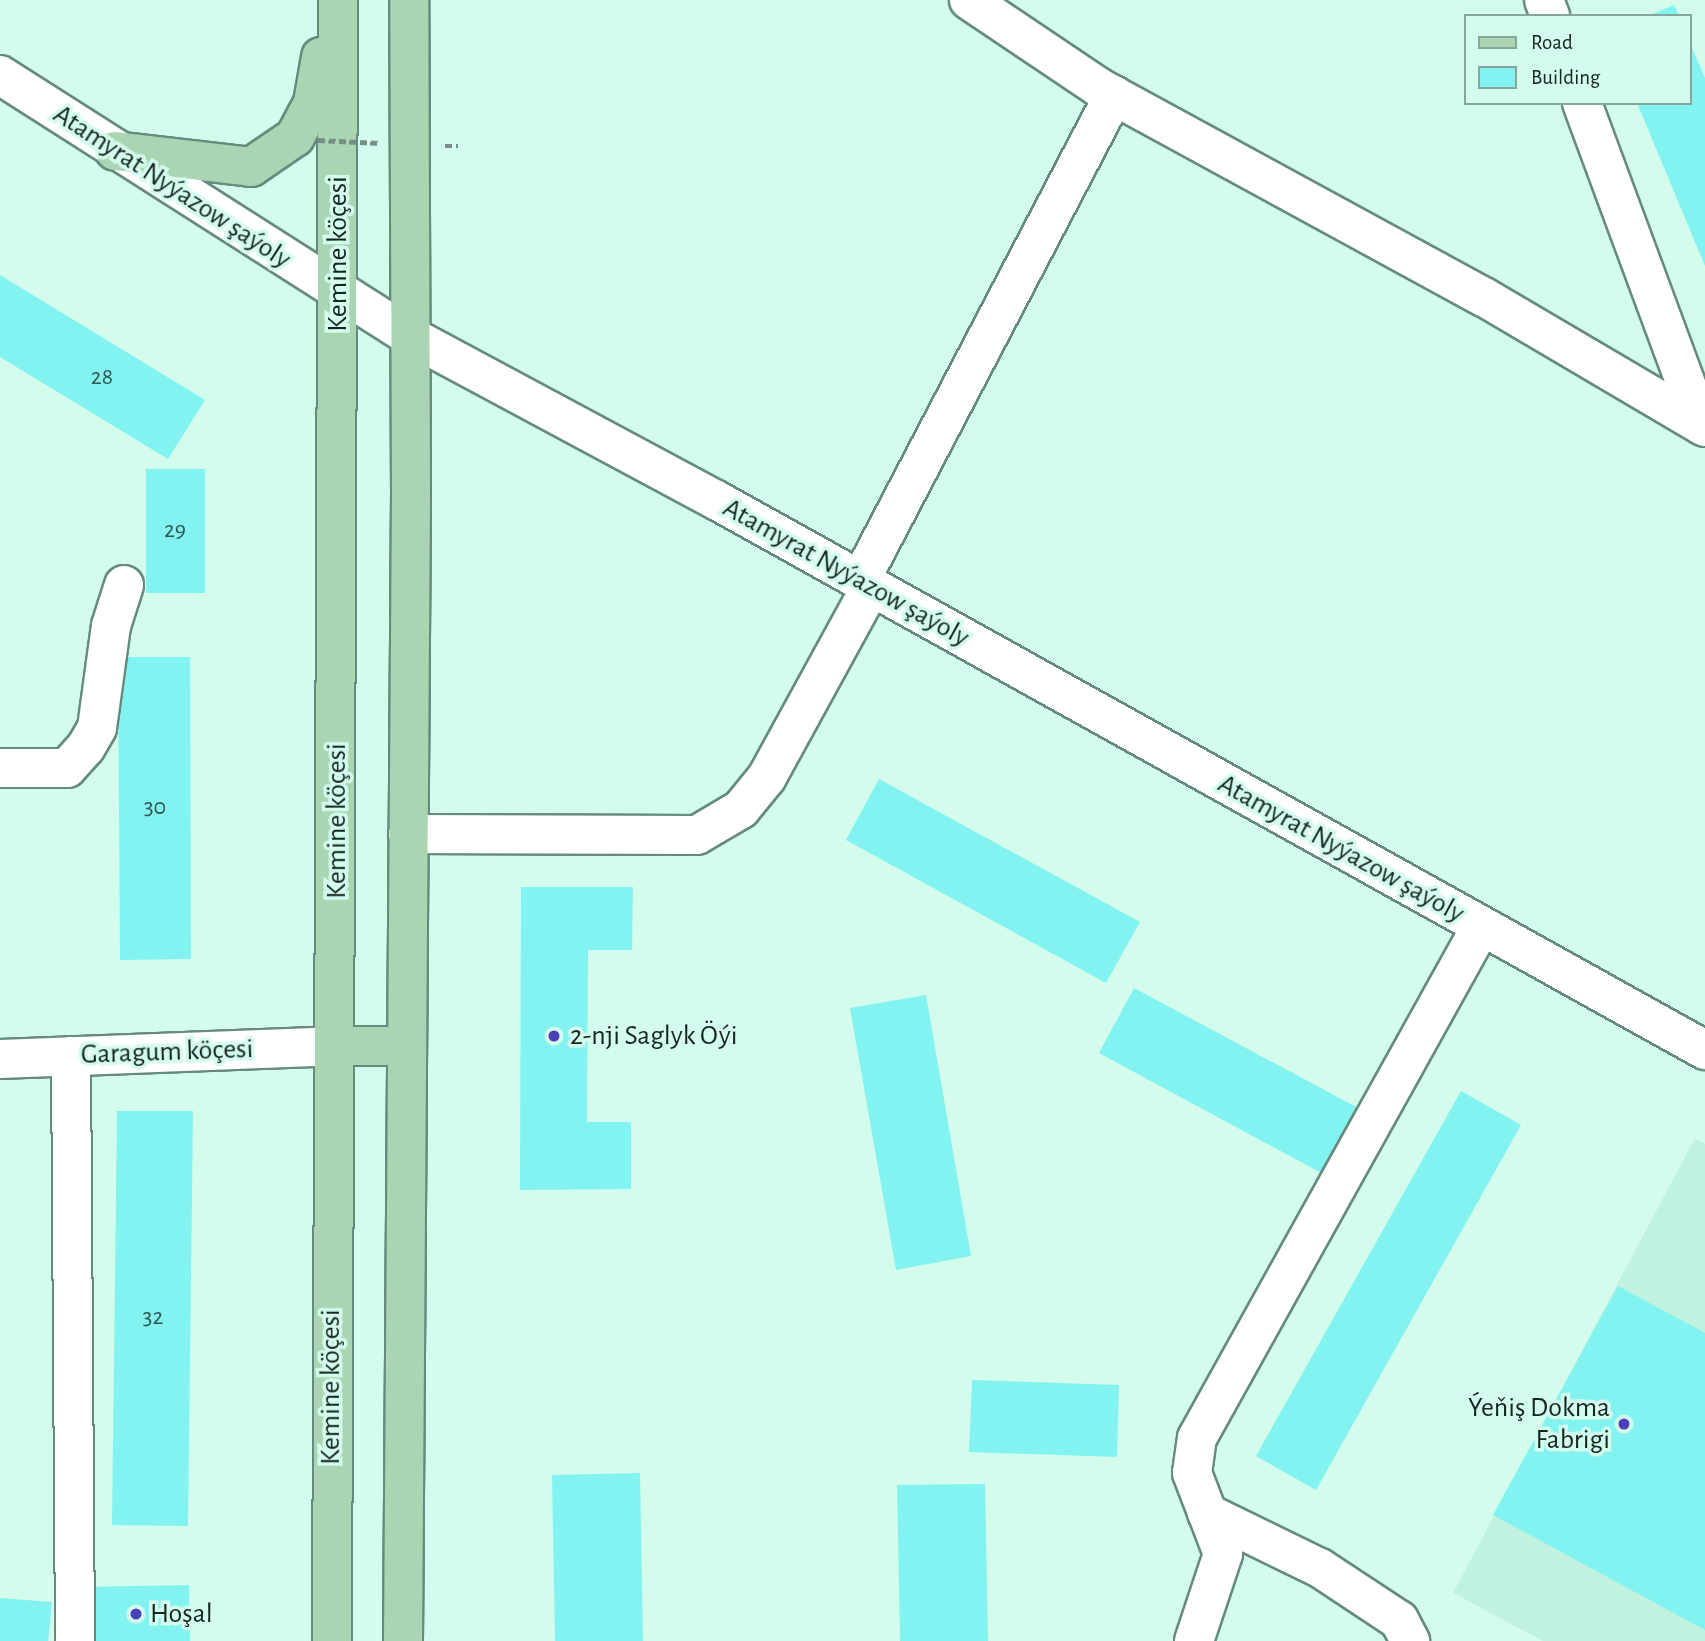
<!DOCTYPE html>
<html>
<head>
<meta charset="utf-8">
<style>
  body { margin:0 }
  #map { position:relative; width:1705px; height:1641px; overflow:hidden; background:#d3fced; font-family:"Alegreya Sans",sans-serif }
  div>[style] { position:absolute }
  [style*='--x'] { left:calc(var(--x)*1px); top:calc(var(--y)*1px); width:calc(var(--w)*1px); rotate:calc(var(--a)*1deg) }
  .built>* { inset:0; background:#c0f2df }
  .building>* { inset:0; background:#82f3f0 }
  .path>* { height:4.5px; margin-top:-2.25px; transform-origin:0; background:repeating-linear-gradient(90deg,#759187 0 7px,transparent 0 10.5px) }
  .roads { filter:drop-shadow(2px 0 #668b7e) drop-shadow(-2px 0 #668b7e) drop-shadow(0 2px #668b7e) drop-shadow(0 -2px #668b7e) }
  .minor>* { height:38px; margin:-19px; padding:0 19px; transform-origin:19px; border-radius:19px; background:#fff }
  .major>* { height:38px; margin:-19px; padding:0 19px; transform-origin:19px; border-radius:19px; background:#abd4b2 }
  .path-bridge>* { height:4.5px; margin-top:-2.25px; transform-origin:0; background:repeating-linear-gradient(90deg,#759187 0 7px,transparent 0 10.5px) }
  .dots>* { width:19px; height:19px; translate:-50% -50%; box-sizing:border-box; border:4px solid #d3fced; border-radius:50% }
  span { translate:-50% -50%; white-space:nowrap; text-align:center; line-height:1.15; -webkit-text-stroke:7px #d3fced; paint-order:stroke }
  .number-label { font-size:24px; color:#305853 }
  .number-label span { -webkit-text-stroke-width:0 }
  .street-label { font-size:28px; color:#15251f }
  .poi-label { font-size:28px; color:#15251f }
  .left { translate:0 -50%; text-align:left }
  .right { translate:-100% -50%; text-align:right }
  .legend { position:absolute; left:1464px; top:14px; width:228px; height:91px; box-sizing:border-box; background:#d3fced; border:2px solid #87a69b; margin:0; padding:9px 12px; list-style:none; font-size:21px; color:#15251f }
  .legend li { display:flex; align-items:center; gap:14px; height:35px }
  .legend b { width:35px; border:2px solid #87a69b }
</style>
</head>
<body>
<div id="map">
  <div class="built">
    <i style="clip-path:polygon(1695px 1138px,1705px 1144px,1705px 1641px,1543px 1641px,1453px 1593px)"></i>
  </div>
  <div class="building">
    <i style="clip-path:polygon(1674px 5px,1679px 16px,1648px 16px)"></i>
    <i style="clip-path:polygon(1689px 41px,1705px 78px,1705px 266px,1637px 103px,1689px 103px)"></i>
    <i style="clip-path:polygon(0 275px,205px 400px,168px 459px,0 357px)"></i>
    <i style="clip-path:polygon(146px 469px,205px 469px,205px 593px,146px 593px)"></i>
    <i style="clip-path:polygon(118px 657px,190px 657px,191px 959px,120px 960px)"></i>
    <i style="clip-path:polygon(879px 779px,1140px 922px,1106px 983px,846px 840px)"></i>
    <i style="clip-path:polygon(521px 887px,633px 887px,632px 950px,588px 950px,587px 1122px,631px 1122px,631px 1189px,520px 1190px)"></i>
    <i style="clip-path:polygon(1134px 988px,1373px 1116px,1338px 1182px,1099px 1053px)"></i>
    <i style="clip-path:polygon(926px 995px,971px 1256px,896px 1270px,850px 1008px)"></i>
    <i style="clip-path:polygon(1461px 1091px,1521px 1125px,1316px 1490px,1256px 1456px)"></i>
    <i style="clip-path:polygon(117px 1111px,193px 1111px,188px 1526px,112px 1525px)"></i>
    <i style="clip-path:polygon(1618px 1286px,1705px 1333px,1705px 1630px,1493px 1515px)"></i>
    <i style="clip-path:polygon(972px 1380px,1119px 1385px,1117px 1457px,969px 1452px)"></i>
    <i style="clip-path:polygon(640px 1473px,643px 1641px,555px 1641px,552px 1475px)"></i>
    <i style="clip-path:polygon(985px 1484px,988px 1641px,900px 1641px,897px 1485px)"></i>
    <i style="clip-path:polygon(189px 1585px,190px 1641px,82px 1641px,81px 1587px)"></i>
    <i style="clip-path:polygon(0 1598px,52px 1602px,48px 1641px,0 1641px)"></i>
  </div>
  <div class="path">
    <i style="--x:445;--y:146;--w:13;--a:0"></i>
  </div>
  <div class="roads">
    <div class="minor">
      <i style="--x:969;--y:0;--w:158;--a:33.9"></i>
      <i style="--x:1100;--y:88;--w:437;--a:28.6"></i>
      <i style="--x:1484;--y:297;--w:256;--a:30.5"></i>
      <i style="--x:1544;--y:0;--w:17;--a:69"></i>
      <i style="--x:0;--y:75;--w:486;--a:32.5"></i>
      <i style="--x:410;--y:336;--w:347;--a:28.2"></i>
      <i style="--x:716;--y:500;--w:1132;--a:29.08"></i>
      <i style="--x:1582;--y:103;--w:343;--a:69.7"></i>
      <i style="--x:860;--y:581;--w:548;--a:-62.41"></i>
      <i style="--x:0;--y:768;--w:67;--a:0"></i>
      <i style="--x:67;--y:768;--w:28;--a:-48"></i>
      <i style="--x:86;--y:747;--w:22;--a:-60"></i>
      <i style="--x:97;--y:728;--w:103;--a:-82.2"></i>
      <i style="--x:111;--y:626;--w:43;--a:-72.4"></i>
      <i style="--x:408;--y:834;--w:289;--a:0.2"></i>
      <i style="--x:697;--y:835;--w:51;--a:-30.6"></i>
      <i style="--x:741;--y:809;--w:41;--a:-50.9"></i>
      <i style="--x:767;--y:777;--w:217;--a:-61.3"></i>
      <i style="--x:71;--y:1056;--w:585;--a:89.61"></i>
      <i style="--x:0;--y:1059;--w:334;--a:-2.2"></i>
      <i style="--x:1207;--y:1513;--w:126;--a:26"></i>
      <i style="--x:1320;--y:1568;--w:95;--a:33.4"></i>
      <i style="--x:1399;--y:1620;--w:24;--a:62"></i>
      <i style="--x:1194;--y:1641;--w:92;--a:-71.6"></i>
      <i style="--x:1223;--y:1554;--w:87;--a:-110.9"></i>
      <i style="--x:1192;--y:1473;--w:35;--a:-82"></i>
      <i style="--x:1197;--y:1438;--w:585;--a:-60.94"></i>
    </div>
    <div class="major">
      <i style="--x:115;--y:151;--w:137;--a:6.7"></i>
      <i style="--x:251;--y:167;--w:53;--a:-34.3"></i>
      <i style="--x:295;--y:137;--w:38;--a:-62"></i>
      <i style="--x:313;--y:103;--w:47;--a:-80.1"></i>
      <i style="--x:334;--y:1046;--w:73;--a:0"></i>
      <i style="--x:332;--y:1641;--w:1641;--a:-89.79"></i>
      <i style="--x:403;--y:1641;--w:1146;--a:-89.6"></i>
      <i style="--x:411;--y:495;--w:495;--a:-90.2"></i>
    </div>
  </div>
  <div class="path-bridge">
    <i style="--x:318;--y:140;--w:62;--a:2.8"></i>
  </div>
  <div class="dots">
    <i style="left:554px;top:1036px;background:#4c3eb5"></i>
    <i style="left:1624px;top:1424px;background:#4c3eb5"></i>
    <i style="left:136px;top:1614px;background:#4c3eb5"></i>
  </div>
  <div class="number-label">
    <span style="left:102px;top:378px">28</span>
    <span style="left:175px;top:531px">29</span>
    <span style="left:155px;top:808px">30</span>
    <span style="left:153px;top:1318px">32</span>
  </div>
  <div class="street-label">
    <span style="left:172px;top:187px;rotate:33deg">Atamyrat Nyýazow şaýoly</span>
    <span style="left:338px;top:254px;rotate:-90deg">Kemine köçesi</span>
    <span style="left:846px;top:573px;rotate:29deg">Atamyrat Nyýazow şaýoly</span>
    <span style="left:337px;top:821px;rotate:-90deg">Kemine köçesi</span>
    <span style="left:1341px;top:849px;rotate:29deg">Atamyrat Nyýazow şaýoly</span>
    <span style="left:167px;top:1052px;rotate:-2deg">Garagum köçesi</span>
    <span style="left:331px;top:1387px;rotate:-90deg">Kemine köçesi</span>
  </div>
  <div class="poi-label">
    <span class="left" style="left:570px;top:1036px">2-nji Saglyk Öýi</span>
    <span class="right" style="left:1610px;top:1424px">Ýeňiş Dokma<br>Fabrigi</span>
    <span class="left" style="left:150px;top:1614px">Hoşal</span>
  </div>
  <ul class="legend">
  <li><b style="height:9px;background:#abd4b2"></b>Road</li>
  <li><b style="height:19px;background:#82f3f0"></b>Building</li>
  </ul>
</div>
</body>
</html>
